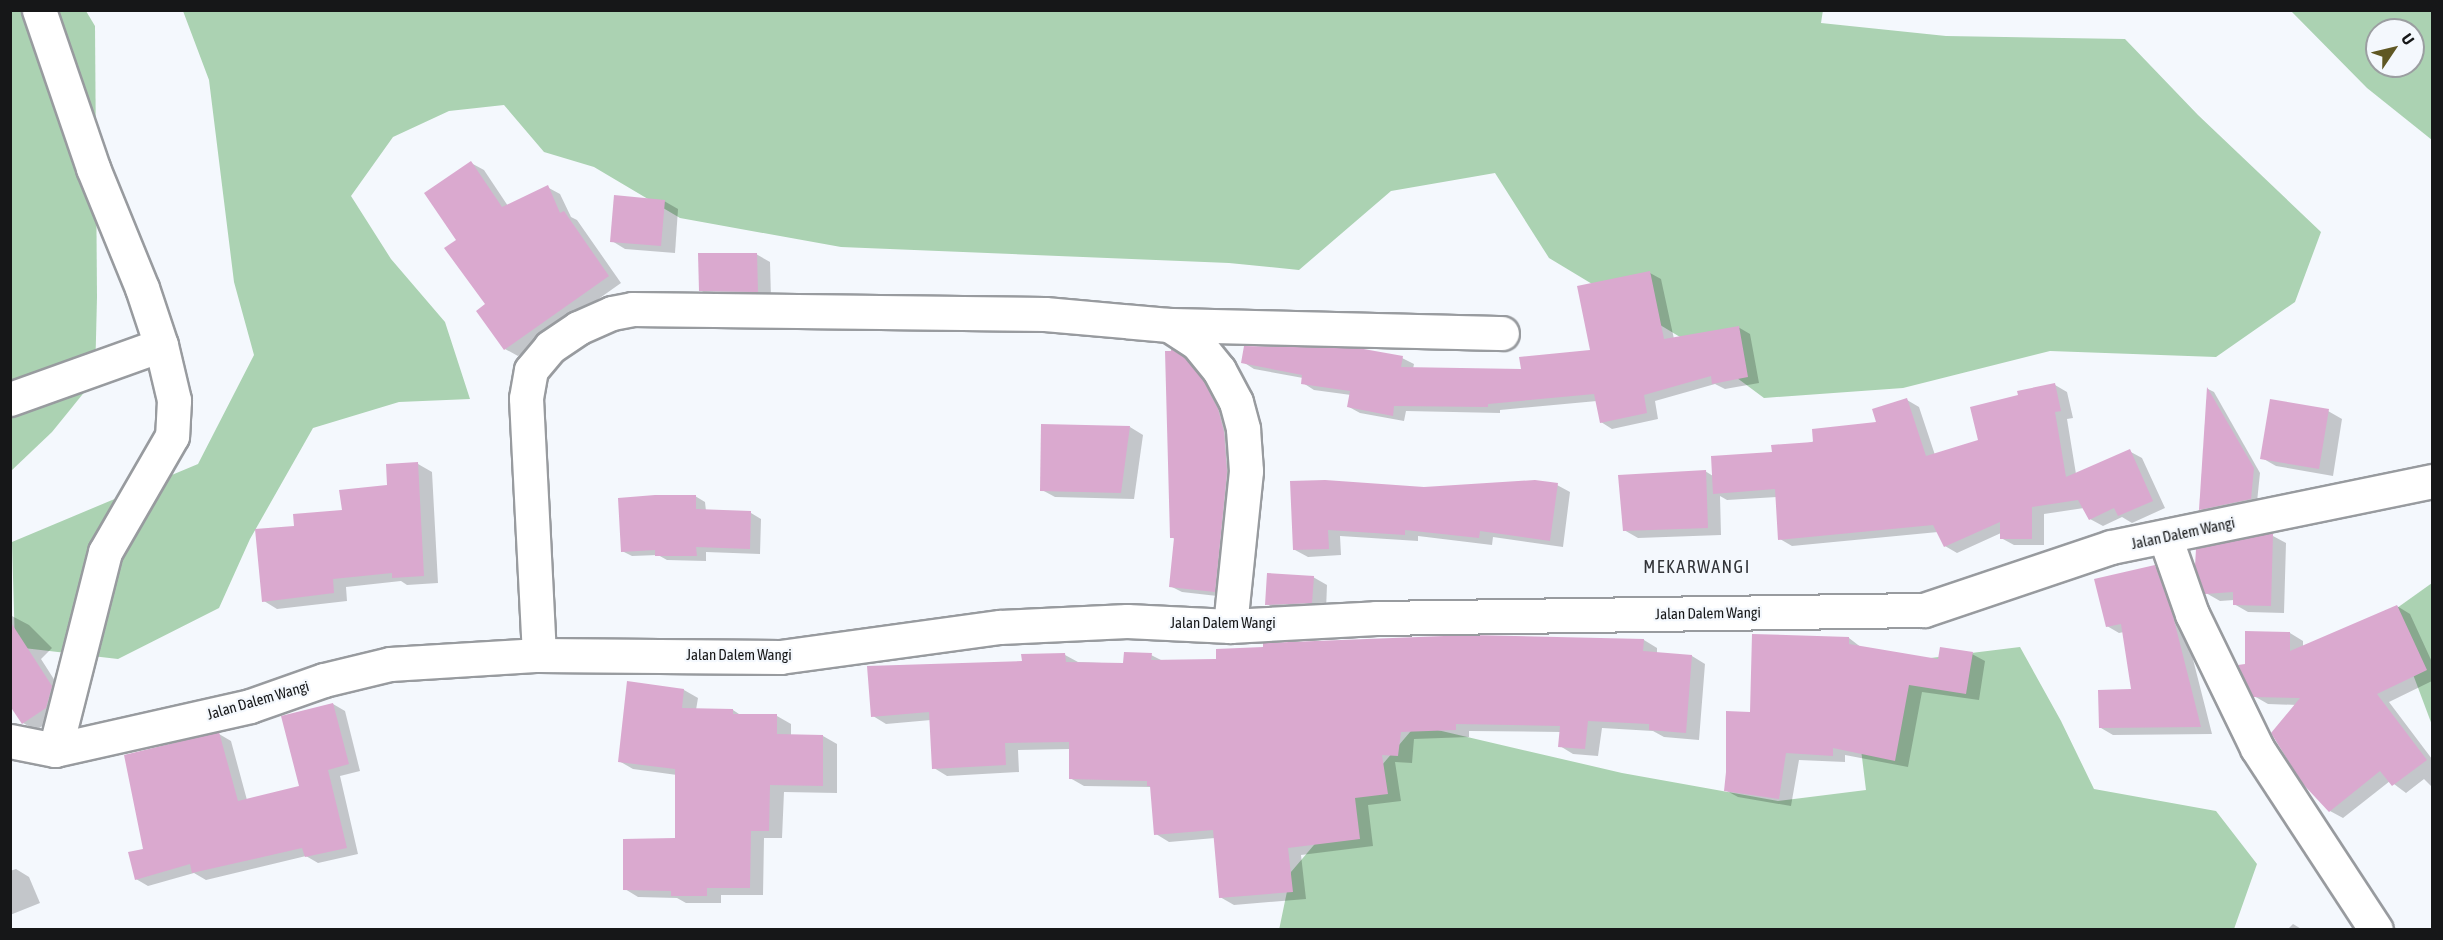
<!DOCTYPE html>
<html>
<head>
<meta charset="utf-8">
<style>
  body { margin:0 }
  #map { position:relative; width:2443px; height:940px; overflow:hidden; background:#f4f8fd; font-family:"Asap Condensed",sans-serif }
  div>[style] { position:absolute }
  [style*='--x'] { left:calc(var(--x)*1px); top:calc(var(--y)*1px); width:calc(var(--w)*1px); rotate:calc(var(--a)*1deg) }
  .green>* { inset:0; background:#abd2b2 }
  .shadow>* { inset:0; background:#0003 }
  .building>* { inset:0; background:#daa9cf }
  .roads { filter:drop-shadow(2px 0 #989b9f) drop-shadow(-2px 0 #989b9f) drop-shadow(0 2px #989b9f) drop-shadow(0 -2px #989b9f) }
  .minor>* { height:33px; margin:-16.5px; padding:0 16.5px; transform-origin:16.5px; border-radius:16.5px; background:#fff }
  span { translate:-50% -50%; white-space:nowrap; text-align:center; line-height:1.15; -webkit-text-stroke:4.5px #f4f8fd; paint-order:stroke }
  .street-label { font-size:15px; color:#161718 }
  .quarter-label { font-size:18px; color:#323438; letter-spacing:1.5px }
  .frame { position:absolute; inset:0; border:12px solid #161718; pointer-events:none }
  .north { position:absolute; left:2365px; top:18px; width:60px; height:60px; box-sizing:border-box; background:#f4f8fd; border:2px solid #9b9ea1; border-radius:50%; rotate:55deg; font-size:16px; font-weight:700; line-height:24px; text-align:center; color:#161718 }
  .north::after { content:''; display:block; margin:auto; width:21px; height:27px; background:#5f5723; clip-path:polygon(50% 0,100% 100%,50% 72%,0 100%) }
</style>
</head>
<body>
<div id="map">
  <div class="green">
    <i style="clip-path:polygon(1823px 10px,1821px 23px,1946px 36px,2125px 39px,2198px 115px,2321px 232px,2295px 302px,2216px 357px,2050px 351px,1903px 388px,1764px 398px,1690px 343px,1549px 258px,1495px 173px,1391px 191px,1299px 270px,1229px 263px,841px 247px,680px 218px,594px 167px,544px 152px,504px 105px,449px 111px,393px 137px,351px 196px,391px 259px,445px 322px,470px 399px,399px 402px,313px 428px,250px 539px,219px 608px,118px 659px,15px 647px,12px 542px,198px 464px,254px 355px,234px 282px,209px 80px,183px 11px)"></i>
    <i style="clip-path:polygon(11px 11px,86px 11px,95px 26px,97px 297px,95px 379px,52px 432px,11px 471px)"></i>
    <i style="clip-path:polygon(evenodd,2291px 11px,2432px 11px,2432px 140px,2367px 88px,2291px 11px,2377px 30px,2413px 30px,2413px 66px,2377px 66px,2377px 30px)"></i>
    <i style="clip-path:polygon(2432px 583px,2432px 725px,2390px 613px)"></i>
    <i style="clip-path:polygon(2020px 647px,2061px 721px,2094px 789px,2216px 811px,2257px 864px,2234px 929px,1279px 930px,1291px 872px,1416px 725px,1622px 773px,1778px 801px,1866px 790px,1854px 692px,1898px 662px)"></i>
  </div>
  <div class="shadow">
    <i style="clip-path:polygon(471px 163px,484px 170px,508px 206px,547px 187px,560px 194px,571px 217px,577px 220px,621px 283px,518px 356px,505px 349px,478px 312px,487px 305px,458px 240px)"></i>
    <i style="clip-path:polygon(664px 201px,678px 209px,675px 253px,625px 249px,612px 241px)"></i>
    <i style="clip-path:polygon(756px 254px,770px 262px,771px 299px,714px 298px,700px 290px)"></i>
    <i style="clip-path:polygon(1650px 273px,1661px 279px,1674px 339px,1738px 327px,1750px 334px,1759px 383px,1725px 389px,1715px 384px,1655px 401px,1658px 419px,1612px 429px,1601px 422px,1597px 401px,1500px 410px,1500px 413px,1406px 411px,1404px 421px,1360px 413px,1349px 407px,1351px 395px,1314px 390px,1303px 383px,1303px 378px,1254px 369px,1243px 362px,1402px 358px,1414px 364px,1413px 369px,1522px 371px,1592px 352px)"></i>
    <i style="clip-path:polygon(1183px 357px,1196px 366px,1215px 388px,1229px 417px,1238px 480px,1226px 597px,1182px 592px,1170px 586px,1175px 539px,1171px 537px)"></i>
    <i style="clip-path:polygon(2055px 385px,2067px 392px,2073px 418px,2067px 419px,2076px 474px,2129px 451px,2142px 458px,2165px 508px,2132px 523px,2122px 517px,2103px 526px,2090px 519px,2084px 508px,2044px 514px,2044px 545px,2014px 545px,2001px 538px,2001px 533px,1957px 553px,1945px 546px,1938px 532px,1792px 546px,1780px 539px,1777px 497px,1727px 500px,1720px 496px,1721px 535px,1638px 538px,1624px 530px,1705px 471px,1713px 476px,1773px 453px,1878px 423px,1907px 400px,1919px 407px,1935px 455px,1980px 441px)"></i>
    <i style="clip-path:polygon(2208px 389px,2214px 392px,2260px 473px,2257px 502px,2207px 513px,2200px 509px)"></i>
    <i style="clip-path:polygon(2328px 411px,2342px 419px,2333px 476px,2276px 466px,2262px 458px)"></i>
    <i style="clip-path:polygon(1130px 427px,1143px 435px,1134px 499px,1055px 497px,1042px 490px)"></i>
    <i style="clip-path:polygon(418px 464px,432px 472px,438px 583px,407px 585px,401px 581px,346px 587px,347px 601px,277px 609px,264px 601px,296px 528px,344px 511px,389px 486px)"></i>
    <i style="clip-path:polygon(1292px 483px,1424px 488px,1557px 485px,1570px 492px,1563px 547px,1493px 537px,1492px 545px,1418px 536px,1418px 541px,1340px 536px,1341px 555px,1308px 557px,1295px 550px)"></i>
    <i style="clip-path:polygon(695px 496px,705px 502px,706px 511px,751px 513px,761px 519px,760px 554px,706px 552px,706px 561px,667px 560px,658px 555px,632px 556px,622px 551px)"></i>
    <i style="clip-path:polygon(2273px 536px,2286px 543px,2284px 613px,2248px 612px,2234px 604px,2234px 600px,2220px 601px,2206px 593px)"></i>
    <i style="clip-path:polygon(2155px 567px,2167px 574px,2183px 620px,2212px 734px,2113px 735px,2101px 728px,2133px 690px,2124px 632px,2119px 633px,2107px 626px)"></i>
    <i style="clip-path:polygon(1313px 577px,1327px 585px,1326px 610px,1280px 612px,1267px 604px)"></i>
    <i style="clip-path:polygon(2397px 606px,2410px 614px,2432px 662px,2432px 681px,2389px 702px,2432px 759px,2432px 787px,2424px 779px,2406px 793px,2390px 781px,2343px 818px,2330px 811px,2297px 705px,2268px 704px,2254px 696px,2246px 666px,2290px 633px,2303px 641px,2303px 647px)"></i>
    <i style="clip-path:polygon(10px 615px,29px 625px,52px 648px,41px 659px,64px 695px,59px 716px,36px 730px,23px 723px,10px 703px)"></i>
    <i style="clip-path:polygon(1754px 636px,1849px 638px,1862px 648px,1939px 661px,1972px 654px,1985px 661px,1979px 700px,1922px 692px,1908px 767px,1845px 755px,1845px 762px,1799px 760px,1791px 806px,1738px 797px,1725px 790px,1752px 713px)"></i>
    <i style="clip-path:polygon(1644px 640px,1657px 648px,1657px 654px,1692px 656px,1705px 664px,1699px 740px,1664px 737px,1653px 731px,1602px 728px,1598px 756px,1573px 754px,1560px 746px,1561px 732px,1469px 731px,1469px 737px,1414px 739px,1412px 763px,1395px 762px,1401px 801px,1368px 805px,1373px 846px,1301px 855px,1306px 899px,1234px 905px,1220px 897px,1215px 838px,1169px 842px,1156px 834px,1151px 787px,1084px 786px,1070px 778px,1071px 749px,1018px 750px,1019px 772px,947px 776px,934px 768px,931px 720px,886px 724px,873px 716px,1023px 663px,1065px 655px,1078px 662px,1125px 664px,1151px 655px,1163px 661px,1217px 661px)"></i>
    <i style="clip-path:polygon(628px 683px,684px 690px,698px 698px,696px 710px,733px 710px,742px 716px,777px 716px,791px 724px,791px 736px,823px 736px,837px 744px,837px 793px,784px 792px,782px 838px,764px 838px,763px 895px,721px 895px,721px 903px,686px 903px,677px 898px,638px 897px,625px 889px,677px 840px,677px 775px,633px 769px,619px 761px)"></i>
    <i style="clip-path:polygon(333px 704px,345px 711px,360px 771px,340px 776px,358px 854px,318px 863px,306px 856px,206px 880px,194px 873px,148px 886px,136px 879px,144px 850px,219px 734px,231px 741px,247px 800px,301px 787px)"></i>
    <i style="clip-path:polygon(16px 869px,29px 877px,40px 903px,10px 915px,10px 871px)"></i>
    <i style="clip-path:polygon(2293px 924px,2303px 930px,2287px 930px)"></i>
  </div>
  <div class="building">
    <i style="clip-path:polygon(471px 161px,502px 207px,548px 185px,560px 213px,564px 211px,609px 276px,504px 350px,476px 311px,485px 304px,444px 248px,456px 240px,424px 193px)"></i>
    <i style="clip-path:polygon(614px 195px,665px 200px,661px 246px,610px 242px)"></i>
    <i style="clip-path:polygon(698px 253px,757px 253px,758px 292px,699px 291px)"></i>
    <i style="clip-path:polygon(1650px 271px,1664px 339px,1739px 326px,1748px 377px,1712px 384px,1711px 376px,1644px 395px,1647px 413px,1600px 423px,1594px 394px,1488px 404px,1488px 407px,1394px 406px,1393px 416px,1347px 407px,1350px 391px,1301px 384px,1302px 375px,1241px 363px,1244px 346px,1358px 348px,1403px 356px,1401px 367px,1521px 369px,1519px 357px,1590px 350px,1577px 286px)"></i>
    <i style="clip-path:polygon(1171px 349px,1184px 357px,1203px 380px,1218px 409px,1224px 432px,1227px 472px,1215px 592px,1169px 587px,1174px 538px,1170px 538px,1165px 351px,1171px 351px)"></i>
    <i style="clip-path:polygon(2055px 383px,2061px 411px,2055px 412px,2066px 477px,2130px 449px,2153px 501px,2118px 516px,2114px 508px,2089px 520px,2078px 500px,2032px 507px,2032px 539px,2000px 539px,2000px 522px,1944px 547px,1933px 525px,1778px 540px,1775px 489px,1713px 494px,1711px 456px,1772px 452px,1771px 445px,1813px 442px,1812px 429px,1876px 422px,1872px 409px,1907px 398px,1926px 456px,1978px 440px,1970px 407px,2018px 395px,2017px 391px)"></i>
    <i style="clip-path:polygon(2207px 387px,2254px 468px,2251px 499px,2199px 510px)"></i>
    <i style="clip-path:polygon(2270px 399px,2329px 409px,2319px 469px,2260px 459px)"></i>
    <i style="clip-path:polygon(1041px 424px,1130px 426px,1121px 493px,1040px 491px)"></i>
    <i style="clip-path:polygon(418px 462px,424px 576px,392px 578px,392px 573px,333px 579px,334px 593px,262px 602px,255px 529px,294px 526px,293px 514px,342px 510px,339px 490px,387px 485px,386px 464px)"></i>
    <i style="clip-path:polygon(1706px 470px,1708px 528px,1623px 531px,1618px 475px)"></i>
    <i style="clip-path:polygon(1325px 480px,1424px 487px,1535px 480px,1558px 483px,1550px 541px,1480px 531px,1479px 538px,1405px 530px,1405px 535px,1328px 530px,1329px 549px,1293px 550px,1290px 481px)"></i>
    <i style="clip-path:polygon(655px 495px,696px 495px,696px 509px,751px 511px,750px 549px,696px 547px,697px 556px,655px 556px,655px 550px,621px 552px,618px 498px)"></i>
    <i style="clip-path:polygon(2268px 534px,2273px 534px,2271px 606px,2233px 605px,2233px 592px,2205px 594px,2195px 566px,2196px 549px)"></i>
    <i style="clip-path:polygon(2155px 565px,2172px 612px,2201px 727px,2099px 728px,2098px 690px,2131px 689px,2121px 624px,2106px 627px,2094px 579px)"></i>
    <i style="clip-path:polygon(1267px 573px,1314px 576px,1312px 603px,1265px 605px)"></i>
    <i style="clip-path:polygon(2397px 605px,2427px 670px,2377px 694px,2427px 760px,2392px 786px,2380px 771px,2329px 812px,2302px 783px,2271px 733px,2300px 698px,2253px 697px,2238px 665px,2245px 664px,2245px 631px,2290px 632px,2290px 651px)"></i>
    <i style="clip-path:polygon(10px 621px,52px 686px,46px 708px,22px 724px,10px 706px)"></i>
    <i style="clip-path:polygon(1752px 634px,1849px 637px,1849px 644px,1938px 659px,1940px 647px,1973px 652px,1966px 694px,1909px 685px,1895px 761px,1833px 748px,1833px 756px,1786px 753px,1779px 799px,1724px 791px,1726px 772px,1726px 711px,1750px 712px)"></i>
    <i style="clip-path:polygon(1470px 635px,1644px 639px,1643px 651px,1692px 655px,1686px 733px,1649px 730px,1649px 724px,1588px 721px,1585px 749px,1558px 747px,1560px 726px,1456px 724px,1456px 730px,1401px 732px,1398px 756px,1382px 755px,1388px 794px,1355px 798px,1360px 839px,1288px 848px,1293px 892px,1219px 898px,1213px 830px,1154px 835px,1150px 786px,1147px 786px,1147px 781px,1069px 779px,1069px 742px,1005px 743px,1006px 765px,932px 769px,929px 712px,871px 717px,867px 666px,1022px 661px,1021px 654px,1065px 653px,1066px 662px,1123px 663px,1124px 652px,1152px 653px,1151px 660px,1216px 659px,1216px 649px,1263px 647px,1263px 643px)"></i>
    <i style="clip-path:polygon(627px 681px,684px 689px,682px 708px,733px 709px,733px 714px,777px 714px,777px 734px,823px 735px,823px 786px,770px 785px,769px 831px,751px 831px,750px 888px,707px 888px,707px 896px,671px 896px,671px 891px,623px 890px,623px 839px,675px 838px,675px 769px,618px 762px)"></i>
    <i style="clip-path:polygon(333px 703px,349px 764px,328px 770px,347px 848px,305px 857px,302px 848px,192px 873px,190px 864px,135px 880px,128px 852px,143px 849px,124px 755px,219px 732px,238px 801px,299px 786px,281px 716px)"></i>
  </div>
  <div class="roads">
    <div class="minor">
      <i style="--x:39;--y:10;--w:167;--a:71.1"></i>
      <i style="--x:93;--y:168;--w:130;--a:67.8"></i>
      <i style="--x:142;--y:288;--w:60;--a:71.6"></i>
      <i style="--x:161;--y:345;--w:57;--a:76.7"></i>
      <i style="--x:174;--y:400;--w:36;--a:93"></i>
      <i style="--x:172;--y:436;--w:134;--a:120"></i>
      <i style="--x:105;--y:552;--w:204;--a:104.2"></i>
      <i style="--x:1169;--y:325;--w:333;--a:1.4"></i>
      <i style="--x:10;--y:399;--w:160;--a:-19.7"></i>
      <i style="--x:2165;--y:537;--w:82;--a:70.7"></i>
      <i style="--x:2192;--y:614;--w:149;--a:64.1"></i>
      <i style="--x:2257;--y:748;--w:217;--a:56.8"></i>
      <i style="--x:539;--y:655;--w:257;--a:-92.9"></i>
      <i style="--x:526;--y:398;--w:28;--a:-80"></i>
      <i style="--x:531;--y:370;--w:30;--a:-50"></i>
      <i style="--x:550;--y:347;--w:34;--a:-34"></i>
      <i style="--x:578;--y:328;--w:37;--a:-24"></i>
      <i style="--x:612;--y:313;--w:20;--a:-11"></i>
      <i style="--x:632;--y:309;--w:413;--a:0.7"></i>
      <i style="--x:1045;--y:314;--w:124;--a:5.1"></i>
      <i style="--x:1169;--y:325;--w:33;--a:33"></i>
      <i style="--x:1197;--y:343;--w:35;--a:51"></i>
      <i style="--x:1219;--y:370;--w:36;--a:62"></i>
      <i style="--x:1236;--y:402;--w:28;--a:75"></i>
      <i style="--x:1243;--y:429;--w:42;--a:85.9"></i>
      <i style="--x:1246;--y:471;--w:156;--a:95.9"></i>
      <i style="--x:10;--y:741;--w:46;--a:11.3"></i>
      <i style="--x:55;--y:750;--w:200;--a:-12.7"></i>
      <i style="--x:250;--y:706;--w:78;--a:-19.4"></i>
      <i style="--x:324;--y:680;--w:68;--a:-13.6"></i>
      <i style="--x:390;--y:664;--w:149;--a:-3.5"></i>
      <i style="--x:539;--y:655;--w:241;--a:0.5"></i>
      <i style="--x:780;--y:657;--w:222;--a:-7.8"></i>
      <i style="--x:1000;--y:627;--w:127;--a:-2.7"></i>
      <i style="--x:1127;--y:621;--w:103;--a:2.8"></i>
      <i style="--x:1230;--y:626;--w:146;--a:-3.1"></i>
      <i style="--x:1376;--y:618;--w:548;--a:-0.84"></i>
      <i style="--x:1924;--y:610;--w:197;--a:-18.6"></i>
      <i style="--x:2111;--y:547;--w:328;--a:-11.6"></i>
    </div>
  </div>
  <div class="street-label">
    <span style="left:2183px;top:533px;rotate:-12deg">Jalan Dalem Wangi</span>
    <span style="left:1708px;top:613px;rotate:-1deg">Jalan Dalem Wangi</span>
    <span style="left:1223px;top:623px">Jalan Dalem Wangi</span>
    <span style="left:739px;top:655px">Jalan Dalem Wangi</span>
    <span style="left:258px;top:700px;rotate:-16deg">Jalan Dalem Wangi</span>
  </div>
  <div class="quarter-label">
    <span style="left:1697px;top:567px">MEKARWANGI</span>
  </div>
  <div class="frame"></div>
  <div class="north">U</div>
</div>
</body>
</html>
